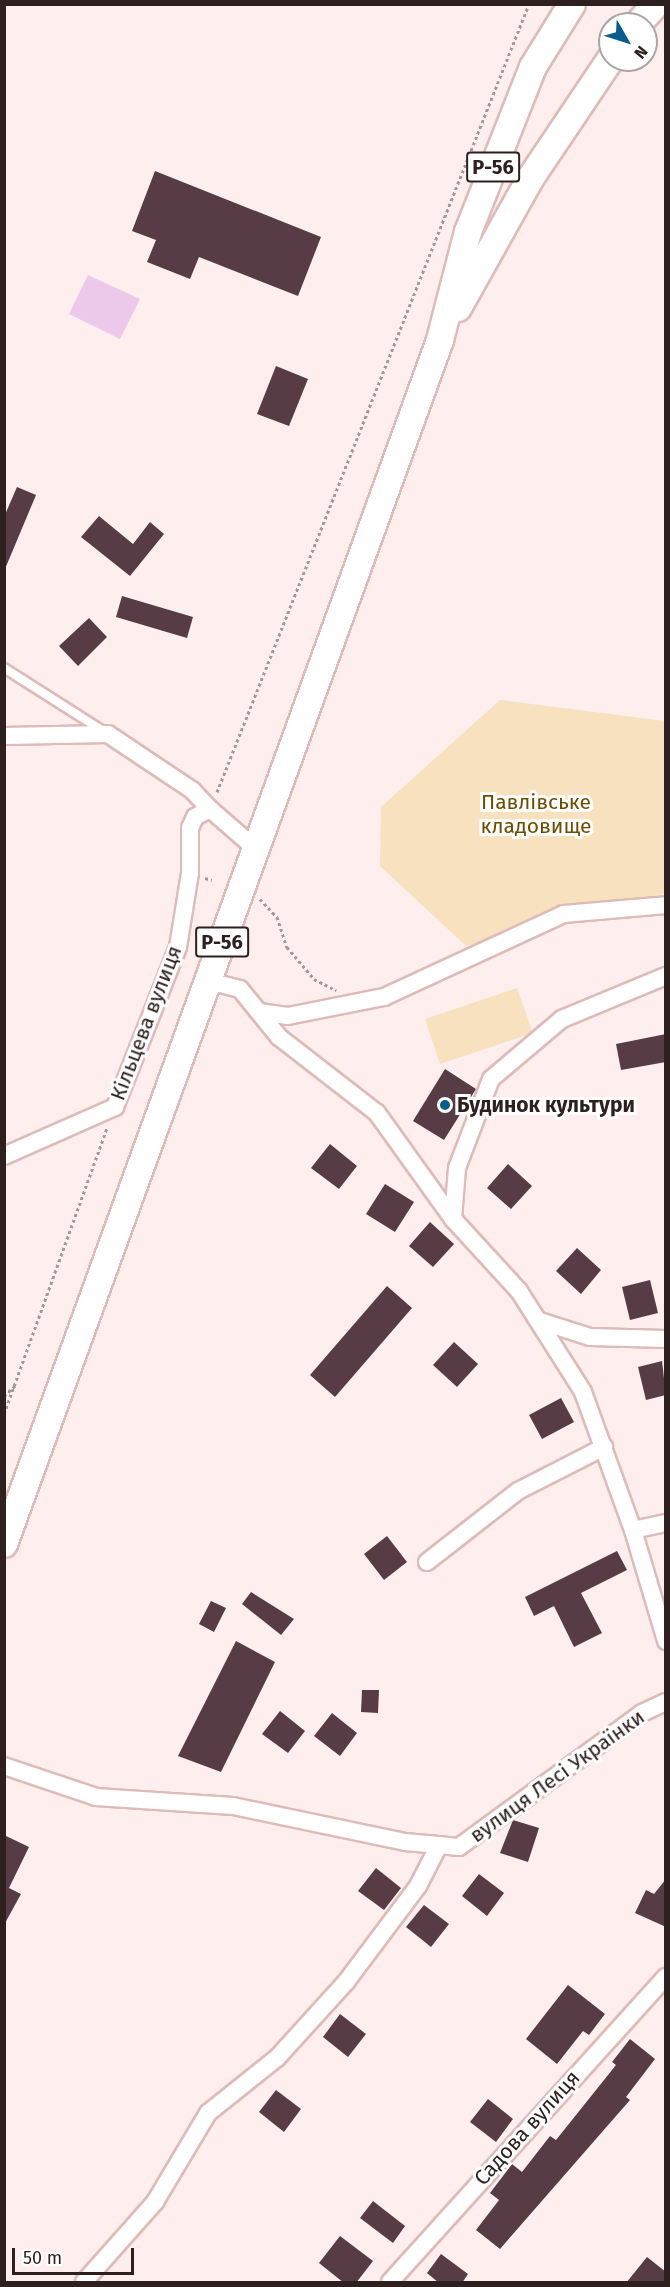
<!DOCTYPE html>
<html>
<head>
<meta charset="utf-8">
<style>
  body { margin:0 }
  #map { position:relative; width:670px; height:2287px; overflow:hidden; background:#feefee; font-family:"Fira Sans",sans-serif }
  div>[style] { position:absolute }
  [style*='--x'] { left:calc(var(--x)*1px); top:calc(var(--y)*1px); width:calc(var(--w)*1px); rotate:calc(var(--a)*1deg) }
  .green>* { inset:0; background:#f7e1be }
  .water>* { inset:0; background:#ecc8ea }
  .building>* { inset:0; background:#573c46 }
  .path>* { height:3px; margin-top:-1.5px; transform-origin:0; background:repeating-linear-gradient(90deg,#a69897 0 3px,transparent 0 6px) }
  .roads { filter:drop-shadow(2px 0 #debbb8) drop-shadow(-2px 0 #debbb8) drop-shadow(0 2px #debbb8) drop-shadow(0 -2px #debbb8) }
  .lane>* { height:8px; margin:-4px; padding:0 4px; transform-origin:4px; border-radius:4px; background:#fff }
  .street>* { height:16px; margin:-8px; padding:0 8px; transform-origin:8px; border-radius:8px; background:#fff }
  .primary>* { height:26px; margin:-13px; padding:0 13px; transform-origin:13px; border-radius:13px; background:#fff }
  .dots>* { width:16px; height:16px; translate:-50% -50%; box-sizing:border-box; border:3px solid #fff; border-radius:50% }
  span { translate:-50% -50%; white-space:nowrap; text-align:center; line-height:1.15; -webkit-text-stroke:6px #fff; paint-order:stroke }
  .shield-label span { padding:2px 4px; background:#fff; border:2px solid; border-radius:4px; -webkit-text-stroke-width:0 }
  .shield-label { font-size:20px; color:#2d201f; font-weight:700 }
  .park-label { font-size:21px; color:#6e4c01 }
  .street-label { font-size:21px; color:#2d201f }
  .poi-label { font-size:21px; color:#2d201f; font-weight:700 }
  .left { translate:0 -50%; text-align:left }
  .frame { position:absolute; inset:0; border:6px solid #2d201f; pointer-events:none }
  .north { position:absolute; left:598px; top:12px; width:60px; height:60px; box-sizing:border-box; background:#fff; border:2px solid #aba6a5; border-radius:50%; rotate:129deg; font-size:16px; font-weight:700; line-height:24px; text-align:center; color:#2d201f }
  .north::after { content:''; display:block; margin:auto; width:21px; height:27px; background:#0b5c8e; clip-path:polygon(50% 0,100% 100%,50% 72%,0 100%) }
  .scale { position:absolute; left:12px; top:2248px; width:122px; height:27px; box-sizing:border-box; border:3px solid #2d201f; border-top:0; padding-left:8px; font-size:18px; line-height:21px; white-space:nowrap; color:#2d201f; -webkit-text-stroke:4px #fff; paint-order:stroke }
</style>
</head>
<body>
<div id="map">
  <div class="green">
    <i style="clip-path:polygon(500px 700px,665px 721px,665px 893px,466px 946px,380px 866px,381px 807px)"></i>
    <i style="clip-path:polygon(517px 988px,533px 1033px,440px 1064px,425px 1019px)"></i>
  </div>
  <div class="water">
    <i style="clip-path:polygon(88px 275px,140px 299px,120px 339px,69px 314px)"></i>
  </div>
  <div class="building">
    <i style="clip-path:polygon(155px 171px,321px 237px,298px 296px,199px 257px,190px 279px,147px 262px,156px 240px,132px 231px)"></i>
    <i style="clip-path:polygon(276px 366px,308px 379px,289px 426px,257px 414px)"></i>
    <i style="clip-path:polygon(17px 487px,36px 495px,5px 569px,4px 517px)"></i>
    <i style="clip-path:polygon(99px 516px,133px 544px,150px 522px,164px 534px,130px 576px,81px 537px)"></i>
    <i style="clip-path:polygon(122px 596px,193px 617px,187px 638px,116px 617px)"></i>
    <i style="clip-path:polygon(89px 618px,107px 637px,78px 666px,59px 646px)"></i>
    <i style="clip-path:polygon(666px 1034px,666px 1062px,621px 1070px,616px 1044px)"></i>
    <i style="clip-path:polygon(445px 1069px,476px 1089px,444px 1140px,413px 1121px)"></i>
    <i style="clip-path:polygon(330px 1144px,357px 1166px,339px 1189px,311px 1168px)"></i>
    <i style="clip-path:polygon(508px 1164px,532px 1186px,511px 1209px,487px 1188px)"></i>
    <i style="clip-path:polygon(385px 1184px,414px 1202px,395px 1232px,366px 1214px)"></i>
    <i style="clip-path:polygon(430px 1222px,454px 1244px,433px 1267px,409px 1246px)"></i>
    <i style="clip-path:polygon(577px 1248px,601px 1270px,581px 1294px,556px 1271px)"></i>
    <i style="clip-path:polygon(650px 1280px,658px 1313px,630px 1320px,622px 1287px)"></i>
    <i style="clip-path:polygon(387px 1286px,412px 1308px,335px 1397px,310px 1375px)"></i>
    <i style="clip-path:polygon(454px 1342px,478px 1364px,457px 1387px,433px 1365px)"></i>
    <i style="clip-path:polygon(662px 1361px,666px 1395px,646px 1400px,638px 1367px)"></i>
    <i style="clip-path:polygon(561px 1398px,574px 1422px,542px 1439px,529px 1415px)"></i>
    <i style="clip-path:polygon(387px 1536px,407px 1562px,384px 1580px,364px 1554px)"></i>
    <i style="clip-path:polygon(617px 1551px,627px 1570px,581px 1593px,602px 1633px,574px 1647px,554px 1606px,534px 1616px,525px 1597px)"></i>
    <i style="clip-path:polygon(251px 1592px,294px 1619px,281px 1635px,242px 1604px)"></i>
    <i style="clip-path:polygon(211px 1601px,226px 1608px,214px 1632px,199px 1624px)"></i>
    <i style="clip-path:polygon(236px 1641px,275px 1662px,221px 1772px,178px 1756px)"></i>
    <i style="clip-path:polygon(362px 1690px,379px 1690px,378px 1713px,361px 1712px)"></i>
    <i style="clip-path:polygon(280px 1711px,305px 1731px,288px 1753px,262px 1734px)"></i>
    <i style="clip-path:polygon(332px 1713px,357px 1733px,340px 1756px,314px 1736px)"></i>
    <i style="clip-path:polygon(513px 1820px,539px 1828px,528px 1862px,500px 1853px)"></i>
    <i style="clip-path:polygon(4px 1835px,29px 1847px,9px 1888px,21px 1894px,4px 1925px)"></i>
    <i style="clip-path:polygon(376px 1868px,401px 1888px,384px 1910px,358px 1891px)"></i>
    <i style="clip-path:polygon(479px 1874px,504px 1893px,487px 1916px,462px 1896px)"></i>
    <i style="clip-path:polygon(666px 1879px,666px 1927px,635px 1913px,646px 1890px,654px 1894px)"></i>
    <i style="clip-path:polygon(424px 1905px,449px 1924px,431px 1947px,406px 1927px)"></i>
    <i style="clip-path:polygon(568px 1985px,605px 2014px,589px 2035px,583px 2031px,557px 2064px,526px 2039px)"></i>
    <i style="clip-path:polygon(340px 2014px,366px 2034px,348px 2057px,323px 2037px)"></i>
    <i style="clip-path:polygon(630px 2039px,655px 2059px,626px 2097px,630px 2100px,500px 2249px,476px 2230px,499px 2200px,490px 2193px,512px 2164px,522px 2172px,550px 2136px,556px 2140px,616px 2065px,612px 2062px)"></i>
    <i style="clip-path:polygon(276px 2090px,301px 2109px,284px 2132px,259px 2112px)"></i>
    <i style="clip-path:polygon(488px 2099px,513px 2119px,496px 2142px,470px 2122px)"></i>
    <i style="clip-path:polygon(373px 2201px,405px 2226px,393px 2243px,360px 2218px)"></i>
    <i style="clip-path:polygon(340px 2236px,373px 2261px,356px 2283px,344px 2283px,319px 2263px)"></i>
    <i style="clip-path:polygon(441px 2254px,468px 2274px,462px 2283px,439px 2283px,427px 2273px)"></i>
    <i style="clip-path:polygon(647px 2257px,666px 2272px,666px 2283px,626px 2283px)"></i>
  </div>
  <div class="path">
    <i style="--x:217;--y:792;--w:848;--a:-68.4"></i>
    <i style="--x:205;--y:878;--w:7;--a:16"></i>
    <i style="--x:260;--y:899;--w:25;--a:47"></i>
    <i style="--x:277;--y:917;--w:32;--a:72"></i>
    <i style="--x:287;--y:947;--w:42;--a:49.8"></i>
    <i style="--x:314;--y:979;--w:25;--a:27"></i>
    <i style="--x:4;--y:1396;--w:16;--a:-43"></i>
    <i style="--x:4;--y:1414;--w:304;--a:-70.2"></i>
  </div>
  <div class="roads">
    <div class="lane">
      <i style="--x:4;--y:668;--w:120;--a:32.4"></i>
    </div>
    <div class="street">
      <i style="--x:4;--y:736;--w:104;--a:-1.1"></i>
      <i style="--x:108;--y:734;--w:101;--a:33.7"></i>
      <i style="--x:192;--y:790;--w:26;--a:47"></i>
      <i style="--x:210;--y:809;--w:17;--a:152"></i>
      <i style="--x:195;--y:817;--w:12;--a:114"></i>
      <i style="--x:190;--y:828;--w:45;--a:90"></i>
      <i style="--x:190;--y:873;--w:75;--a:99.2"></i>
      <i style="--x:178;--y:947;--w:172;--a:111.5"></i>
      <i style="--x:115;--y:1107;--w:121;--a:156.2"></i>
      <i style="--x:210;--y:809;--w:61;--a:41"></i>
      <i style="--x:208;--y:981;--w:33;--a:14"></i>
      <i style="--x:240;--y:989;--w:62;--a:50.9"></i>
      <i style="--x:279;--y:1037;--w:124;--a:37.8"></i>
      <i style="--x:377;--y:1113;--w:130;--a:54.4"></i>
      <i style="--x:453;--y:1219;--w:98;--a:47.5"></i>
      <i style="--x:519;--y:1291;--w:120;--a:57.6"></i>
      <i style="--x:583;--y:1392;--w:147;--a:70.1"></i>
      <i style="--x:633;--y:1530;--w:116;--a:73.4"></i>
      <i style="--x:259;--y:1012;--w:29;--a:8"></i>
      <i style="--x:288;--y:1016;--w:98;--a:-11.2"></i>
      <i style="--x:384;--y:997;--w:198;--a:-24.8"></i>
      <i style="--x:564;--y:914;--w:102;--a:-5"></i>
      <i style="--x:453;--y:1219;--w:51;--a:-85.5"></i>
      <i style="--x:457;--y:1168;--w:95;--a:-69.1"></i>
      <i style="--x:491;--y:1079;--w:93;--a:-40.2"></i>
      <i style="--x:562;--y:1019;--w:113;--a:-22.5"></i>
      <i style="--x:540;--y:1321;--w:52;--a:17.7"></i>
      <i style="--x:590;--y:1337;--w:76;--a:1.5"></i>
      <i style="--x:633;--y:1530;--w:34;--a:-12"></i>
      <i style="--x:427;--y:1562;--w:115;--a:-38"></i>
      <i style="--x:518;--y:1491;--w:97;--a:-27.1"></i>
      <i style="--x:4;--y:1766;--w:97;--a:18.6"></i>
      <i style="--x:96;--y:1797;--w:137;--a:3.8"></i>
      <i style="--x:233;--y:1806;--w:176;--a:11.8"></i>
      <i style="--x:405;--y:1842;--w:34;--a:5"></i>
      <i style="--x:84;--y:2282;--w:107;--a:-48.4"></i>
      <i style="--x:155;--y:2202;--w:104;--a:-59.2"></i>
      <i style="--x:208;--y:2113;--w:88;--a:-38.6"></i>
      <i style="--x:277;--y:2058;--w:103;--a:-47.8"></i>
      <i style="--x:346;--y:1982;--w:120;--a:-53.1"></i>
      <i style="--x:418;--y:1886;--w:46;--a:-62.9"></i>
      <i style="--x:439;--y:1845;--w:20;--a:6"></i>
      <i style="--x:459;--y:1847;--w:227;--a:-36.2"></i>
      <i style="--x:642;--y:1713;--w:26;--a:-25"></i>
      <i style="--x:390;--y:2282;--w:411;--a:-47.9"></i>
    </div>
    <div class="primary">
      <i style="--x:638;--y:24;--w:27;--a:-48"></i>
      <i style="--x:458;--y:308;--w:148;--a:-60.8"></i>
      <i style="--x:530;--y:179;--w:143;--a:-56.1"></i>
      <i style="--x:4;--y:1544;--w:1281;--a:-70.09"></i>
      <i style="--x:440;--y:340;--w:112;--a:-75.5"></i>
      <i style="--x:468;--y:232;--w:177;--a:-68.5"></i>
      <i style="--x:533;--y:67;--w:74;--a:-58.2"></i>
    </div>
  </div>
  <div class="dots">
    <i style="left:445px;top:1105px;background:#0b5c8e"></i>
  </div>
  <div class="shield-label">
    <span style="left:493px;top:167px">Р-56</span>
    <span style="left:222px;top:942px">Р-56</span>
  </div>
  <div class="park-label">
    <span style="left:536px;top:814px">Павлівське<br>кладовище</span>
  </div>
  <div class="street-label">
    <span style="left:146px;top:1023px;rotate:-69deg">Кільцева вулиця</span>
    <span style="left:557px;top:1776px;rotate:-36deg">вулиця Лесі Українки</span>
    <span style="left:527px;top:2128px;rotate:-48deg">Садова вулиця</span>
  </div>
  <div class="poi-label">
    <span class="left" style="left:457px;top:1105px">Будинок культури</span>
  </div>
  <div class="frame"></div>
  <div class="north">N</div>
  <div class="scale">50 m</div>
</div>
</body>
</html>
